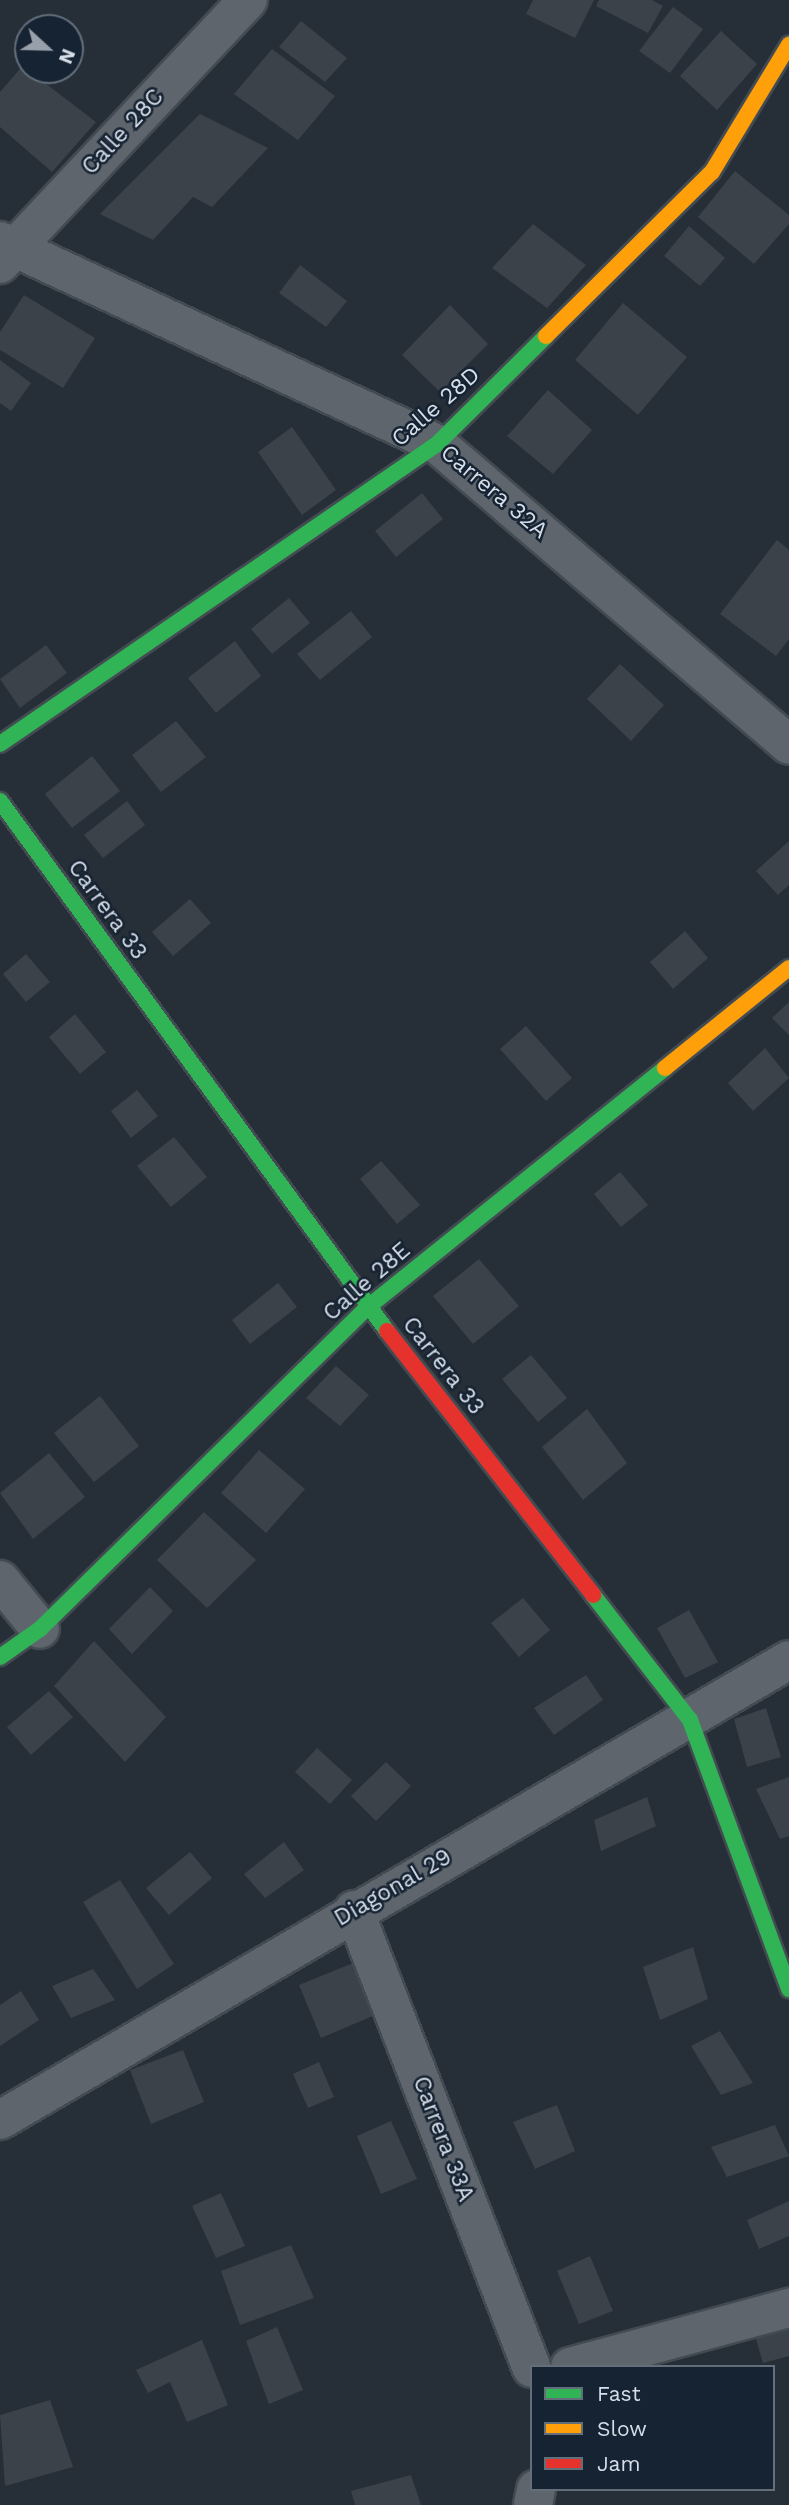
<!DOCTYPE html>
<html>
<head>
<meta charset="utf-8">
<style>
  body { margin:0 }
  #map { position:relative; width:789px; height:2505px; overflow:hidden; background:#262e37; font-family:"Work Sans",sans-serif }
  div>[style] { position:absolute }
  [style*='--x'] { left:calc(var(--x)*1px); top:calc(var(--y)*1px); width:calc(var(--w)*1px); rotate:calc(var(--a)*1deg) }
  .building>* { inset:0; background:#3c4249 }
  .roads { filter:drop-shadow(2px 0 #434b52) drop-shadow(-2px 0 #434b52) drop-shadow(0 2px #434b52) drop-shadow(0 -2px #434b52) }
  .street>* { height:38px; margin:-19px; padding:0 19px; transform-origin:19px; border-radius:19px; background:#5e656d }
  .fast>* { height:16px; margin:-8px; padding:0 8px; transform-origin:8px; border-radius:8px; background:#30b455 }
  .slow>* { height:16px; margin:-8px; padding:0 8px; transform-origin:8px; border-radius:8px; background:#ff9f0a }
  .jam>* { height:16px; margin:-8px; padding:0 8px; transform-origin:8px; border-radius:8px; background:#e5322d }
  span { translate:-50% -50%; white-space:nowrap; text-align:center; line-height:1.15; -webkit-text-stroke:5px #162332; paint-order:stroke }
  .street-label { font-size:23px; color:#d6dee9 }
  .legend { position:absolute; left:530px; top:2365px; width:245px; height:126px; box-sizing:border-box; background:#162332; border:2px solid #636e7b; margin:0; padding:9px 12px; list-style:none; font-size:21px; color:#d6dee9 }
  .legend li { display:flex; align-items:center; gap:14px; height:35px }
  .legend b { width:35px; border:2px solid #636e7b }
  .north { position:absolute; left:14px; top:14px; width:70px; height:70px; box-sizing:border-box; background:#162332; border:2px solid #636e7b; border-radius:50%; rotate:112deg; font-size:19px; font-weight:700; line-height:28px; text-align:center; color:#d6dee9 }
  .north::after { content:''; display:block; margin:auto; width:24px; height:32px; background:#98a0ab; clip-path:polygon(50% 0,100% 100%,50% 72%,0 100%) }
</style>
</head>
<body>
<div id="map">
  <div class="building">
    <i style="clip-path:polygon(533px 0,594px 0,575px 38px,526px 14px)"></i>
    <i style="clip-path:polygon(599px 0,652px 0,663px 6px,648px 33px,596px 6px)"></i>
    <i style="clip-path:polygon(673px 7px,703px 29px,670px 73px,639px 51px)"></i>
    <i style="clip-path:polygon(301px 21px,347px 58px,325px 82px,279px 47px)"></i>
    <i style="clip-path:polygon(721px 31px,757px 64px,717px 110px,680px 76px)"></i>
    <i style="clip-path:polygon(272px 49px,335px 96px,298px 140px,234px 94px)"></i>
    <i style="clip-path:polygon(26px 62px,28px 70px,96px 122px,52px 172px,0 127px,0 92px)"></i>
    <i style="clip-path:polygon(200px 114px,268px 148px,212px 207px,193px 197px,153px 240px,100px 214px)"></i>
    <i style="clip-path:polygon(735px 171px,789px 215px,789px 224px,754px 264px,698px 217px)"></i>
    <i style="clip-path:polygon(533px 224px,586px 265px,547px 308px,492px 268px)"></i>
    <i style="clip-path:polygon(689px 226px,725px 258px,700px 286px,664px 256px)"></i>
    <i style="clip-path:polygon(300px 265px,347px 301px,326px 327px,279px 293px)"></i>
    <i style="clip-path:polygon(24px 295px,95px 338px,63px 388px,0 350px,0 332px)"></i>
    <i style="clip-path:polygon(623px 303px,687px 357px,638px 415px,575px 360px)"></i>
    <i style="clip-path:polygon(450px 305px,488px 344px,440px 392px,402px 355px)"></i>
    <i style="clip-path:polygon(0 360px,31px 383px,11px 411px,0 403px)"></i>
    <i style="clip-path:polygon(548px 390px,592px 430px,553px 474px,507px 436px)"></i>
    <i style="clip-path:polygon(292px 427px,336px 490px,302px 515px,258px 452px)"></i>
    <i style="clip-path:polygon(422px 493px,443px 519px,396px 557px,375px 531px)"></i>
    <i style="clip-path:polygon(777px 540px,789px 550px,789px 639px,776px 656px,720px 614px)"></i>
    <i style="clip-path:polygon(289px 598px,310px 623px,272px 654px,251px 629px)"></i>
    <i style="clip-path:polygon(351px 611px,372px 637px,320px 680px,297px 654px)"></i>
    <i style="clip-path:polygon(235px 641px,261px 676px,216px 713px,188px 678px)"></i>
    <i style="clip-path:polygon(46px 645px,67px 673px,20px 708px,0 679px)"></i>
    <i style="clip-path:polygon(620px 664px,664px 705px,631px 741px,587px 699px)"></i>
    <i style="clip-path:polygon(176px 721px,206px 757px,161px 792px,132px 755px)"></i>
    <i style="clip-path:polygon(92px 756px,120px 791px,72px 828px,45px 794px)"></i>
    <i style="clip-path:polygon(127px 801px,145px 825px,103px 858px,84px 835px)"></i>
    <i style="clip-path:polygon(789px 841px,789px 885px,778px 895px,756px 871px)"></i>
    <i style="clip-path:polygon(190px 899px,211px 923px,173px 956px,152px 932px)"></i>
    <i style="clip-path:polygon(685px 931px,708px 958px,673px 989px,650px 962px)"></i>
    <i style="clip-path:polygon(26px 954px,50px 982px,26px 1002px,3px 974px)"></i>
    <i style="clip-path:polygon(789px 1002px,789px 1035px,772px 1018px)"></i>
    <i style="clip-path:polygon(75px 1014px,106px 1052px,80px 1074px,49px 1037px)"></i>
    <i style="clip-path:polygon(526px 1026px,572px 1078px,546px 1101px,500px 1049px)"></i>
    <i style="clip-path:polygon(765px 1048px,789px 1078px,753px 1111px,728px 1083px)"></i>
    <i style="clip-path:polygon(137px 1090px,158px 1116px,131px 1138px,111px 1111px)"></i>
    <i style="clip-path:polygon(174px 1137px,207px 1177px,171px 1207px,137px 1166px)"></i>
    <i style="clip-path:polygon(381px 1161px,420px 1205px,397px 1224px,360px 1179px)"></i>
    <i style="clip-path:polygon(620px 1172px,648px 1205px,621px 1227px,594px 1194px)"></i>
    <i style="clip-path:polygon(479px 1259px,519px 1306px,473px 1344px,433px 1296px)"></i>
    <i style="clip-path:polygon(278px 1283px,297px 1307px,250px 1344px,232px 1320px)"></i>
    <i style="clip-path:polygon(531px 1355px,567px 1398px,538px 1422px,502px 1379px)"></i>
    <i style="clip-path:polygon(336px 1366px,369px 1395px,340px 1426px,306px 1398px)"></i>
    <i style="clip-path:polygon(100px 1396px,139px 1446px,94px 1482px,54px 1433px)"></i>
    <i style="clip-path:polygon(587px 1409px,627px 1463px,583px 1500px,542px 1447px)"></i>
    <i style="clip-path:polygon(259px 1450px,305px 1489px,266px 1533px,221px 1493px)"></i>
    <i style="clip-path:polygon(49px 1453px,85px 1497px,33px 1539px,0 1493px)"></i>
    <i style="clip-path:polygon(204px 1512px,256px 1560px,207px 1608px,157px 1560px)"></i>
    <i style="clip-path:polygon(150px 1587px,173px 1611px,132px 1654px,109px 1629px)"></i>
    <i style="clip-path:polygon(523px 1598px,550px 1630px,519px 1657px,491px 1623px)"></i>
    <i style="clip-path:polygon(689px 1610px,718px 1662px,685px 1678px,657px 1628px)"></i>
    <i style="clip-path:polygon(94px 1641px,166px 1717px,125px 1762px,54px 1686px)"></i>
    <i style="clip-path:polygon(586px 1675px,603px 1700px,554px 1735px,534px 1708px)"></i>
    <i style="clip-path:polygon(49px 1691px,73px 1717px,31px 1755px,7px 1727px)"></i>
    <i style="clip-path:polygon(766px 1708px,781px 1757px,747px 1767px,734px 1719px)"></i>
    <i style="clip-path:polygon(317px 1748px,352px 1780px,330px 1804px,295px 1772px)"></i>
    <i style="clip-path:polygon(386px 1762px,411px 1786px,376px 1821px,351px 1796px)"></i>
    <i style="clip-path:polygon(789px 1777px,789px 1836px,780px 1839px,756px 1789px)"></i>
    <i style="clip-path:polygon(647px 1797px,656px 1826px,601px 1851px,594px 1820px)"></i>
    <i style="clip-path:polygon(284px 1842px,304px 1870px,265px 1898px,244px 1874px)"></i>
    <i style="clip-path:polygon(190px 1852px,212px 1878px,169px 1915px,146px 1888px)"></i>
    <i style="clip-path:polygon(120px 1880px,174px 1964px,137px 1989px,83px 1902px)"></i>
    <i style="clip-path:polygon(693px 1947px,708px 1999px,660px 2020px,643px 1967px)"></i>
    <i style="clip-path:polygon(353px 1963px,375px 2015px,321px 2038px,299px 1985px)"></i>
    <i style="clip-path:polygon(93px 1969px,115px 2000px,71px 2018px,52px 1986px)"></i>
    <i style="clip-path:polygon(21px 1991px,39px 2020px,0 2046px,0 2005px)"></i>
    <i style="clip-path:polygon(720px 2031px,753px 2083px,721px 2095px,691px 2046px)"></i>
    <i style="clip-path:polygon(183px 2050px,204px 2102px,151px 2124px,130px 2070px)"></i>
    <i style="clip-path:polygon(319px 2062px,334px 2097px,308px 2108px,293px 2074px)"></i>
    <i style="clip-path:polygon(557px 2105px,575px 2151px,535px 2169px,513px 2122px)"></i>
    <i style="clip-path:polygon(391px 2121px,417px 2179px,381px 2194px,357px 2136px)"></i>
    <i style="clip-path:polygon(775px 2125px,789px 2156px,727px 2177px,711px 2147px)"></i>
    <i style="clip-path:polygon(221px 2193px,245px 2246px,216px 2258px,192px 2206px)"></i>
    <i style="clip-path:polygon(789px 2201px,789px 2236px,759px 2249px,747px 2220px)"></i>
    <i style="clip-path:polygon(291px 2245px,314px 2298px,240px 2325px,221px 2271px)"></i>
    <i style="clip-path:polygon(590px 2256px,613px 2311px,579px 2324px,557px 2271px)"></i>
    <i style="clip-path:polygon(789px 2321px,789px 2356px,763px 2363px,754px 2332px)"></i>
    <i style="clip-path:polygon(277px 2327px,303px 2390px,269px 2404px,246px 2341px)"></i>
    <i style="clip-path:polygon(202px 2340px,228px 2405px,187px 2422px,170px 2382px,148px 2393px,136px 2370px)"></i>
    <i style="clip-path:polygon(50px 2400px,73px 2467px,5px 2486px,0 2415px)"></i>
    <i style="clip-path:polygon(411px 2475px,421px 2505px,355px 2505px,351px 2491px)"></i>
  </div>
  <div class="roads">
    <div class="street">
      <i style="--x:0;--y:241;--w:482;--a:24.9"></i>
      <i style="--x:437;--y:444;--w:463;--a:40.5"></i>
      <i style="--x:0;--y:264;--w:362;--a:-46.8"></i>
      <i style="--x:0;--y:1580;--w:63;--a:50.8"></i>
      <i style="--x:354;--y:1910;--w:491;--a:68.8"></i>
      <i style="--x:0;--y:2120;--w:913;--a:-30.24"></i>
      <i style="--x:570;--y:2367;--w:227;--a:-15.1"></i>
      <i style="--x:533;--y:2505;--w:16;--a:-79"></i>
    </div>
    <div class="fast">
      <i style="--x:0;--y:744;--w:530;--a:-34.47"></i>
      <i style="--x:437;--y:444;--w:153;--a:-44.7"></i>
      <i style="--x:0;--y:801;--w:656;--a:53.86"></i>
      <i style="--x:593;--y:1595;--w:158;--a:52.2"></i>
      <i style="--x:690;--y:1720;--w:287;--a:69.8"></i>
      <i style="--x:0;--y:1657;--w:49;--a:-35"></i>
      <i style="--x:40;--y:1629;--w:460;--a:-44.5"></i>
      <i style="--x:368;--y:1307;--w:381;--a:-38.8"></i>
    </div>
    <div class="slow">
      <i style="--x:546;--y:336;--w:233;--a:-44.7"></i>
      <i style="--x:712;--y:172;--w:149;--a:-58.8"></i>
      <i style="--x:665;--y:1068;--w:159;--a:-38.9"></i>
    </div>
    <div class="jam">
      <i style="--x:387;--y:1331;--w:335;--a:52"></i>
    </div>
  </div>
  <div class="street-label">
    <span style="left:123px;top:132px;rotate:-47deg">Calle 28C</span>
    <span style="left:436px;top:407px;rotate:-41deg">Calle 28D</span>
    <span style="left:494px;top:492px;rotate:40deg">Carrera 32A</span>
    <span style="left:107px;top:910px;rotate:54deg">Carrera 33</span>
    <span style="left:367px;top:1282px;rotate:-41deg">Calle 28E</span>
    <span style="left:443px;top:1366px;rotate:52deg">Carrera 33</span>
    <span style="left:393px;top:1888px;rotate:-30deg">Diagonal 29</span>
    <span style="left:443px;top:2139px;rotate:69deg">Carrera 33A</span>
  </div>
  <ul class="legend">
  <li><b style="height:9px;background:#30b455"></b>Fast</li>
  <li><b style="height:9px;background:#ff9f0a"></b>Slow</li>
  <li><b style="height:9px;background:#e5322d"></b>Jam</li>
  </ul>
  <div class="north">N</div>
</div>
</body>
</html>
